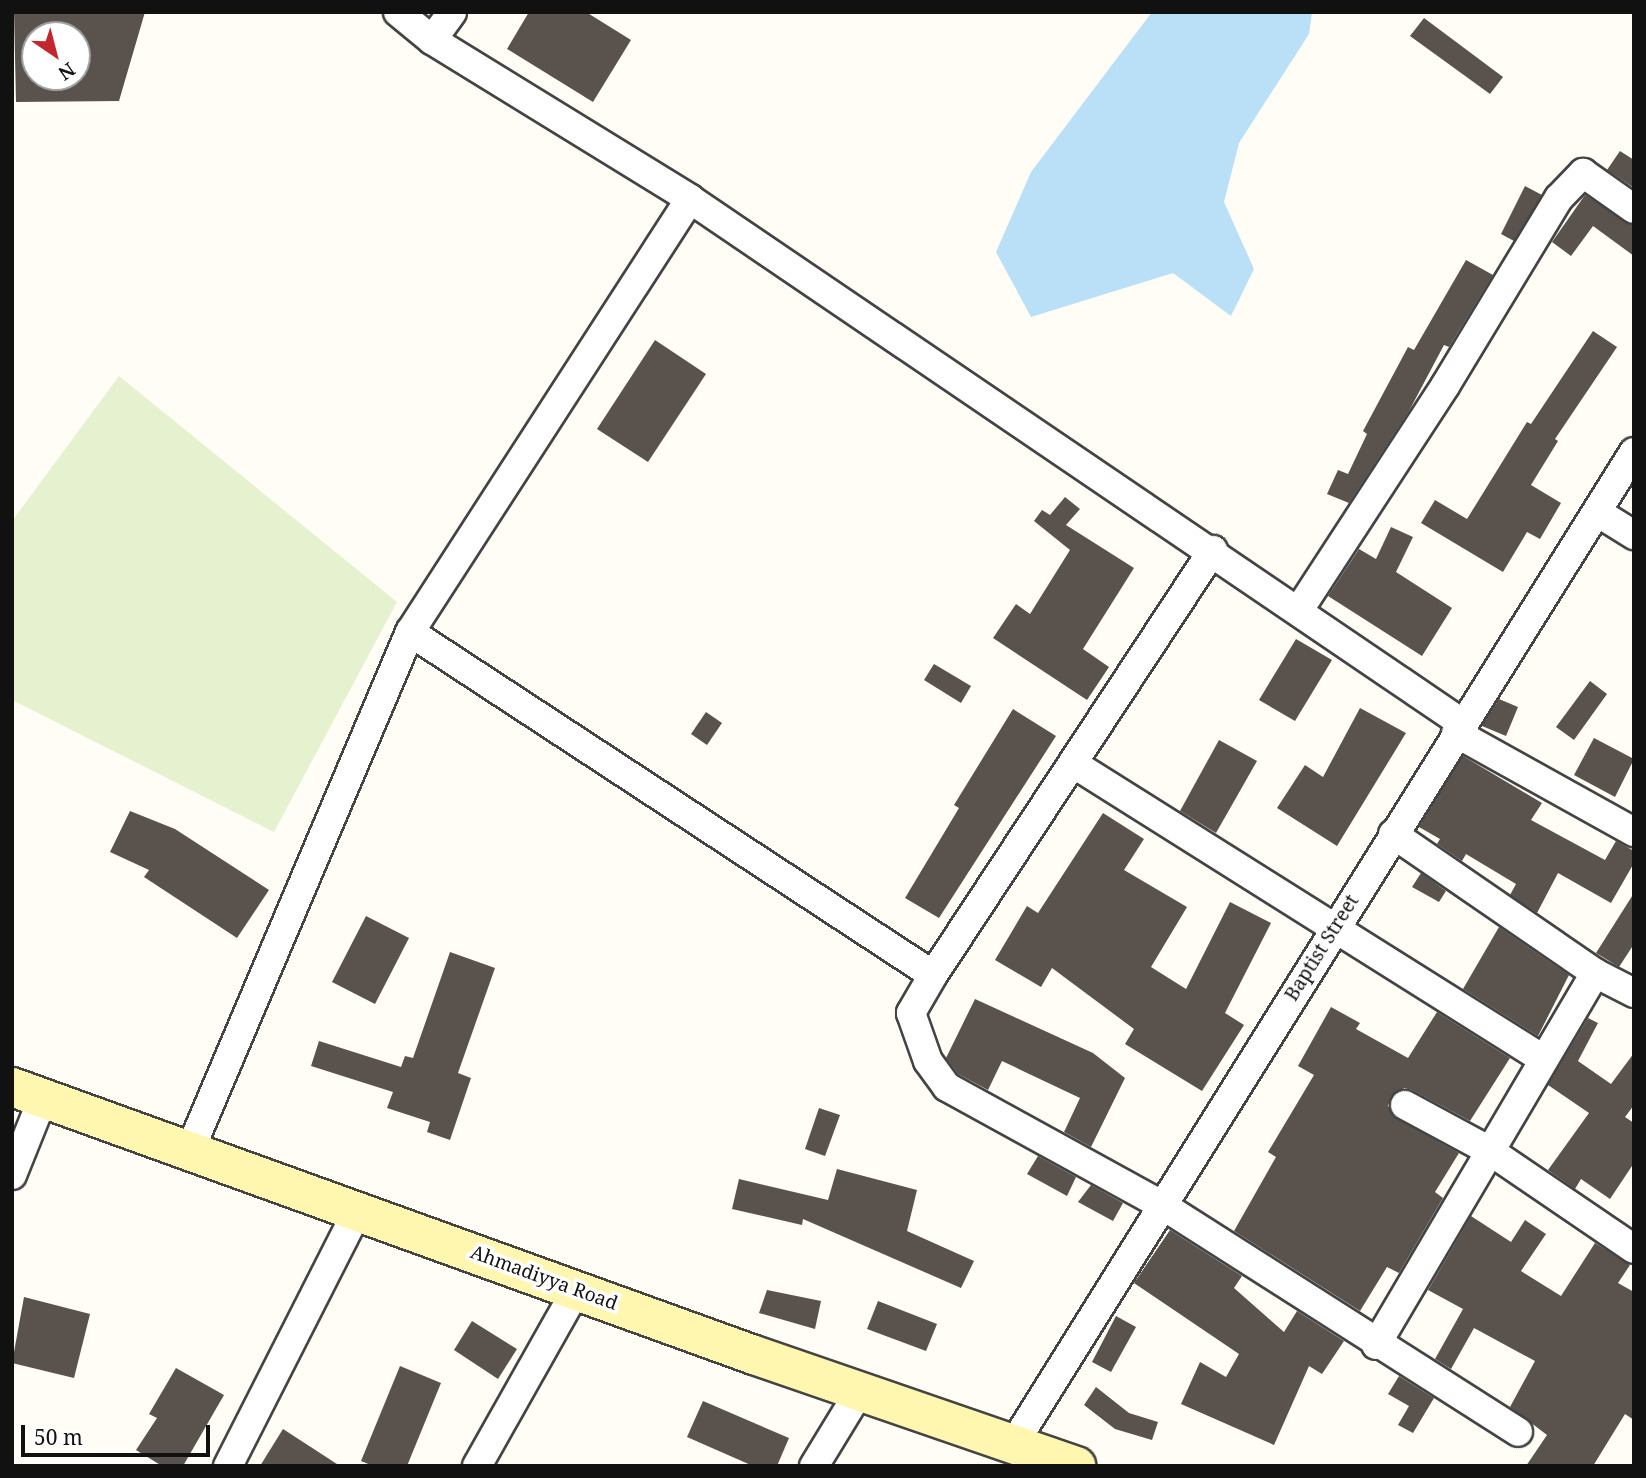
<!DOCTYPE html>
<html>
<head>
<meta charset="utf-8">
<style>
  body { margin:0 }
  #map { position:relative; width:1646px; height:1478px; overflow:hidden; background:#fffdf5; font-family:"Noto Serif",serif }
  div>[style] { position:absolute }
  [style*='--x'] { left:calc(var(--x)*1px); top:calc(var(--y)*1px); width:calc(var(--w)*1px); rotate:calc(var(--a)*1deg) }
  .pitch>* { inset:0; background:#e6f2cf }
  .water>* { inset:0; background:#b9e0f7 }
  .building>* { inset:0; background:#5a524d }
  .roads { filter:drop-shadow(2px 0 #444) drop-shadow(-2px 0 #444) drop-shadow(0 2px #444) drop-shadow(0 -2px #444) }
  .street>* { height:28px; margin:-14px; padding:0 14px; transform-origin:14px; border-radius:14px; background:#fff }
  .secondary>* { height:38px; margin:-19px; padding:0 19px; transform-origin:19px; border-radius:19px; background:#fff6b0 }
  span { translate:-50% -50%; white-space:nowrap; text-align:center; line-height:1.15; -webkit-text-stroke:7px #fff; paint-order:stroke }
  .street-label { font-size:19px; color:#111 }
  .frame { position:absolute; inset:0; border:14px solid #111; pointer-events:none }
  .north { position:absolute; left:21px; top:21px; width:70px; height:70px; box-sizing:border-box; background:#fff; border:2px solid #a0a0a0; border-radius:50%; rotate:145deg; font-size:19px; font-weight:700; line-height:28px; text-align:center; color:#111 }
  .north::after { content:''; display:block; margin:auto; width:24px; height:32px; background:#c4262e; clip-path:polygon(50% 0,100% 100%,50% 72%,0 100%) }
  .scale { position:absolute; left:21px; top:1425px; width:189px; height:32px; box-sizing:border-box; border:4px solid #111; border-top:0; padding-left:9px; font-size:21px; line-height:24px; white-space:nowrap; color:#111; -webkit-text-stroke:5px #fff; paint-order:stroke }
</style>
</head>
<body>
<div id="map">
  <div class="pitch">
    <i style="clip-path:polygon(119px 376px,397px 602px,274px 832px,12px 700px,12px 521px)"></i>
  </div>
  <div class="water">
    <i style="clip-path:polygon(1152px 12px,1312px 12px,1309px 34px,1239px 143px,1224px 202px,1254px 269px,1231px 316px,1173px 273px,1031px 317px,996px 252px,1031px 172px)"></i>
  </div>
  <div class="building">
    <i style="clip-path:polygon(evenodd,14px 12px,145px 12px,119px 101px,16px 102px,14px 12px,35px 35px,77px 35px,77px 77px,35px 77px,35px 35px)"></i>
    <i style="clip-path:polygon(529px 12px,586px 12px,631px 40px,593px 102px,507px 49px)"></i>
    <i style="clip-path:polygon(1424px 18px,1503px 77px,1490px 94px,1410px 36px)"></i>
    <i style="clip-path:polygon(1620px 151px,1634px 160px,1634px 188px,1607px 170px)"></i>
    <i style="clip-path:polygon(1525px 186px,1542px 195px,1514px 241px,1501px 234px)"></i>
    <i style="clip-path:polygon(1585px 195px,1634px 225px,1634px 256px,1593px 226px,1571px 256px,1552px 242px)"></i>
    <i style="clip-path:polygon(1466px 260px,1493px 275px,1449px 347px,1444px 345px,1409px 411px,1349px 503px,1327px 494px,1338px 470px,1348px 474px,1367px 434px,1363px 431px,1408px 347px,1414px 350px)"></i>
    <i style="clip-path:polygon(1593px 331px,1617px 347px,1555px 439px,1558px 441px,1531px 485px,1561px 503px,1540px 539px,1527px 532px,1503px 572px,1421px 523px,1435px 500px,1467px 519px,1527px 422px,1531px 424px)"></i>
    <i style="clip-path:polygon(655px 340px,706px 374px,648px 462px,597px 429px)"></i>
    <i style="clip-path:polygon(1065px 497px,1080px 509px,1066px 525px,1134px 568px,1083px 649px,1109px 667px,1087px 700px,993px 638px,1016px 604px,1030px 614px,1070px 550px,1034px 521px,1042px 510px,1050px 515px)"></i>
    <i style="clip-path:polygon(1391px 527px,1413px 537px,1396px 572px,1452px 608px,1422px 656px,1328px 596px,1359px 549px,1376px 559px)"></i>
    <i style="clip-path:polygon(1296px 639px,1332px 660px,1295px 721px,1259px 700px)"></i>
    <i style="clip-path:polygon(934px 664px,971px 686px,961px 703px,924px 680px)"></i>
    <i style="clip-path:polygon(1590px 681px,1607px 694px,1574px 740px,1556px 727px)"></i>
    <i style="clip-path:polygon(1499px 699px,1518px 707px,1506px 736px,1482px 726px)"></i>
    <i style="clip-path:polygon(1360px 708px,1406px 733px,1337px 846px,1277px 808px,1305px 765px,1323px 777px)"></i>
    <i style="clip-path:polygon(1013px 709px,1056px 736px,939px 918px,905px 898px,959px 808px,954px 805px)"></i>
    <i style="clip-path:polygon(706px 712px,722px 723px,707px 745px,691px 734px)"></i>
    <i style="clip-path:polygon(1594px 738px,1634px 759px,1615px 797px,1574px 775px)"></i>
    <i style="clip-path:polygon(1219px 740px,1257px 761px,1216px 833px,1180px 811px)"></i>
    <i style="clip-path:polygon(1463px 756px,1542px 803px,1531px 820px,1605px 860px,1616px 841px,1634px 851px,1634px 863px,1611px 903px,1558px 873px,1537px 913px,1510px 895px,1516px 884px,1466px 854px,1462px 861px,1437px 844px,1440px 839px,1419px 827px)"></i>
    <i style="clip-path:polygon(130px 811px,175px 829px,269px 890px,237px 938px,144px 877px,149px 870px,110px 852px)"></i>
    <i style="clip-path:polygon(1103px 813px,1144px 839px,1124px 870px,1187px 907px,1151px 967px,1186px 989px,1230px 902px,1271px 923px,1225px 1013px,1244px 1025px,1202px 1091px,1125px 1044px,1134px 1029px,1052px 968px,1041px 987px,995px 960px,1027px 906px,1038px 913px)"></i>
    <i style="clip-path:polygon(1421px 873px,1446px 891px,1439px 902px,1412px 887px)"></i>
    <i style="clip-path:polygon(1634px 893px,1634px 944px,1619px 967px,1596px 953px)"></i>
    <i style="clip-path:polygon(366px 916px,409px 938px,375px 1004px,332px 982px)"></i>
    <i style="clip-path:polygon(1499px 927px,1569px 975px,1538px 1036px,1463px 989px)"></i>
    <i style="clip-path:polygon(450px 952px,495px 968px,458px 1073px,471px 1078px,450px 1140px,427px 1132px,430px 1122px,387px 1108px,393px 1092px,311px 1066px,319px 1041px,401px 1067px,405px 1056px,413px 1058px)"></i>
    <i style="clip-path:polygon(975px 999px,1093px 1053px,1125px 1078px,1091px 1147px,1064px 1132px,1080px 1098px,1002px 1061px,988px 1090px,958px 1074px,946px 1058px)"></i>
    <i style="clip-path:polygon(1331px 1007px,1360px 1023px,1356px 1029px,1408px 1058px,1437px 1012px,1521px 1065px,1510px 1058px,1470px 1121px,1412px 1090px,1404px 1088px,1391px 1097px,1388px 1106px,1397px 1119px,1459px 1153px,1435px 1192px,1443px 1198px,1399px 1273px,1387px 1267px,1360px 1311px,1234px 1231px,1276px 1157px,1268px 1152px,1314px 1075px,1298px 1066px)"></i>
    <i style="clip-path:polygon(1588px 1018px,1598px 1023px,1578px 1061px,1611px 1084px,1634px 1053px,1634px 1105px,1625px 1117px,1634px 1123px,1634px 1163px,1610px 1199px,1581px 1179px,1575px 1189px,1548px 1170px,1589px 1113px,1548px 1085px)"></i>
    <i style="clip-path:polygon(819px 1108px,840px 1115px,825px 1156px,805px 1149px)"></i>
    <i style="clip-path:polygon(1038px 1156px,1076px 1177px,1067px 1196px,1027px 1174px)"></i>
    <i style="clip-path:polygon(837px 1169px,917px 1190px,907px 1231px,974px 1261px,961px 1288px,803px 1219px,802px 1225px,732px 1209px,739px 1179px,828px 1200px)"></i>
    <i style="clip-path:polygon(1091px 1185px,1123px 1203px,1113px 1221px,1078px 1202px)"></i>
    <i style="clip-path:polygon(1471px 1216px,1511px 1242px,1525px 1220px,1546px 1234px,1521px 1271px,1561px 1296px,1595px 1243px,1630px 1265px,1618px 1283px,1634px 1292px,1634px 1420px,1625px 1414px,1593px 1466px,1526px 1466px,1547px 1435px,1510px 1407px,1535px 1361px,1474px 1328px,1451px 1369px,1435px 1359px,1463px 1309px,1428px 1290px)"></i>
    <i style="clip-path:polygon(1170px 1230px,1242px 1276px,1234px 1288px,1284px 1332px,1297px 1311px,1344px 1341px,1322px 1374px,1309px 1366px,1274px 1445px,1181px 1404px,1200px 1362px,1226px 1377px,1239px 1354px,1134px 1283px)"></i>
    <i style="clip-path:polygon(767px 1290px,821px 1301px,815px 1329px,759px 1313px)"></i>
    <i style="clip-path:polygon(24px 1297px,90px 1314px,74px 1378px,12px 1363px)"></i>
    <i style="clip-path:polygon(878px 1301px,937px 1324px,926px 1351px,867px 1329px)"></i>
    <i style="clip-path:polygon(1116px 1316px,1136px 1327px,1111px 1372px,1092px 1362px)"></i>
    <i style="clip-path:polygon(472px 1321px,517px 1349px,498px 1379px,454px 1350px)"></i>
    <i style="clip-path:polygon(400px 1366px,441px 1383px,407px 1466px,373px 1466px,361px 1461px)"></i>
    <i style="clip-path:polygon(176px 1368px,224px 1395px,183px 1466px,162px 1466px,136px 1450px,157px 1418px,149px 1414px)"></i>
    <i style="clip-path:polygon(1399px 1376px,1434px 1398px,1413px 1433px,1398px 1425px,1409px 1406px,1388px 1394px)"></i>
    <i style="clip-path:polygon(1096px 1387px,1129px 1413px,1158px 1422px,1152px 1440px,1115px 1429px,1084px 1405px)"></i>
    <i style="clip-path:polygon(703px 1401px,789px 1438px,777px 1466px,753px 1466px,687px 1437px)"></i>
    <i style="clip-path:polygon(283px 1429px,340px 1466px,260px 1466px)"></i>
  </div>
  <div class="roads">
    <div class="street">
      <i style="--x:398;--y:12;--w:44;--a:39.5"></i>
      <i style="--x:432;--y:40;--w:303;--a:31.6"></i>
      <i style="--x:432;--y:40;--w:34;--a:-54"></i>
      <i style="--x:1597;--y:512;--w:44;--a:31.9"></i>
      <i style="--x:1299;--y:610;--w:267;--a:-56.9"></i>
      <i style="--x:1445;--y:386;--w:220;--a:-58.8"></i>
      <i style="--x:1559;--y:198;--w:35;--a:-46"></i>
      <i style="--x:1583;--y:173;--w:62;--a:35.2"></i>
      <i style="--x:410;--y:632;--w:625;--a:33.26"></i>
      <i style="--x:933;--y:975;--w:509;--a:-56.62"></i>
      <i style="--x:1456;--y:733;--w:204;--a:29.1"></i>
      <i style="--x:1074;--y:764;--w:554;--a:32.17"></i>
      <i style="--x:1393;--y:834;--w:245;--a:34.5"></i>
      <i style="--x:1595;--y:973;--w:44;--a:27.1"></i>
      <i style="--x:933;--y:975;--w:44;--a:120.1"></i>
      <i style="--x:911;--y:1013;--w:51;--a:70.5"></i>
      <i style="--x:928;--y:1061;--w:32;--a:54"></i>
      <i style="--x:947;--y:1087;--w:245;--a:28.8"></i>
      <i style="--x:1162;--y:1205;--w:422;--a:32.5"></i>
      <i style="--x:1405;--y:1105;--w:97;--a:28.4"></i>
      <i style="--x:1490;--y:1151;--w:174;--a:34.2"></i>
      <i style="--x:190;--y:1150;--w:563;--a:-66.99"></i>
      <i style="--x:410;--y:632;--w:516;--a:-57.11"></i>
      <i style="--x:690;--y:199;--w:933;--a:34.17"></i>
      <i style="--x:12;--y:1175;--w:83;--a:-68.1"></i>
      <i style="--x:1376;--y:1345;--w:432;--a:-59.5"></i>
      <i style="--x:1013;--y:1445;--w:1171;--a:-57.98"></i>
      <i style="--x:228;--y:1466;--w:287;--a:-63.1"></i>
      <i style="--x:477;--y:1466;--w:202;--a:-60.6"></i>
      <i style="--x:814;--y:1466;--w:90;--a:-58.6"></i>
    </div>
    <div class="secondary">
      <i style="--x:12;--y:1087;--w:789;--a:19.86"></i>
      <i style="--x:754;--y:1355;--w:341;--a:19"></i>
    </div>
  </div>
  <div class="street-label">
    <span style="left:1322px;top:948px;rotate:-58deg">Baptist Street</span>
    <span style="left:544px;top:1278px;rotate:20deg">Ahmadiyya Road</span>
  </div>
  <div class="frame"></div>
  <div class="north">N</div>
  <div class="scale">50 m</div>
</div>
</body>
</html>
